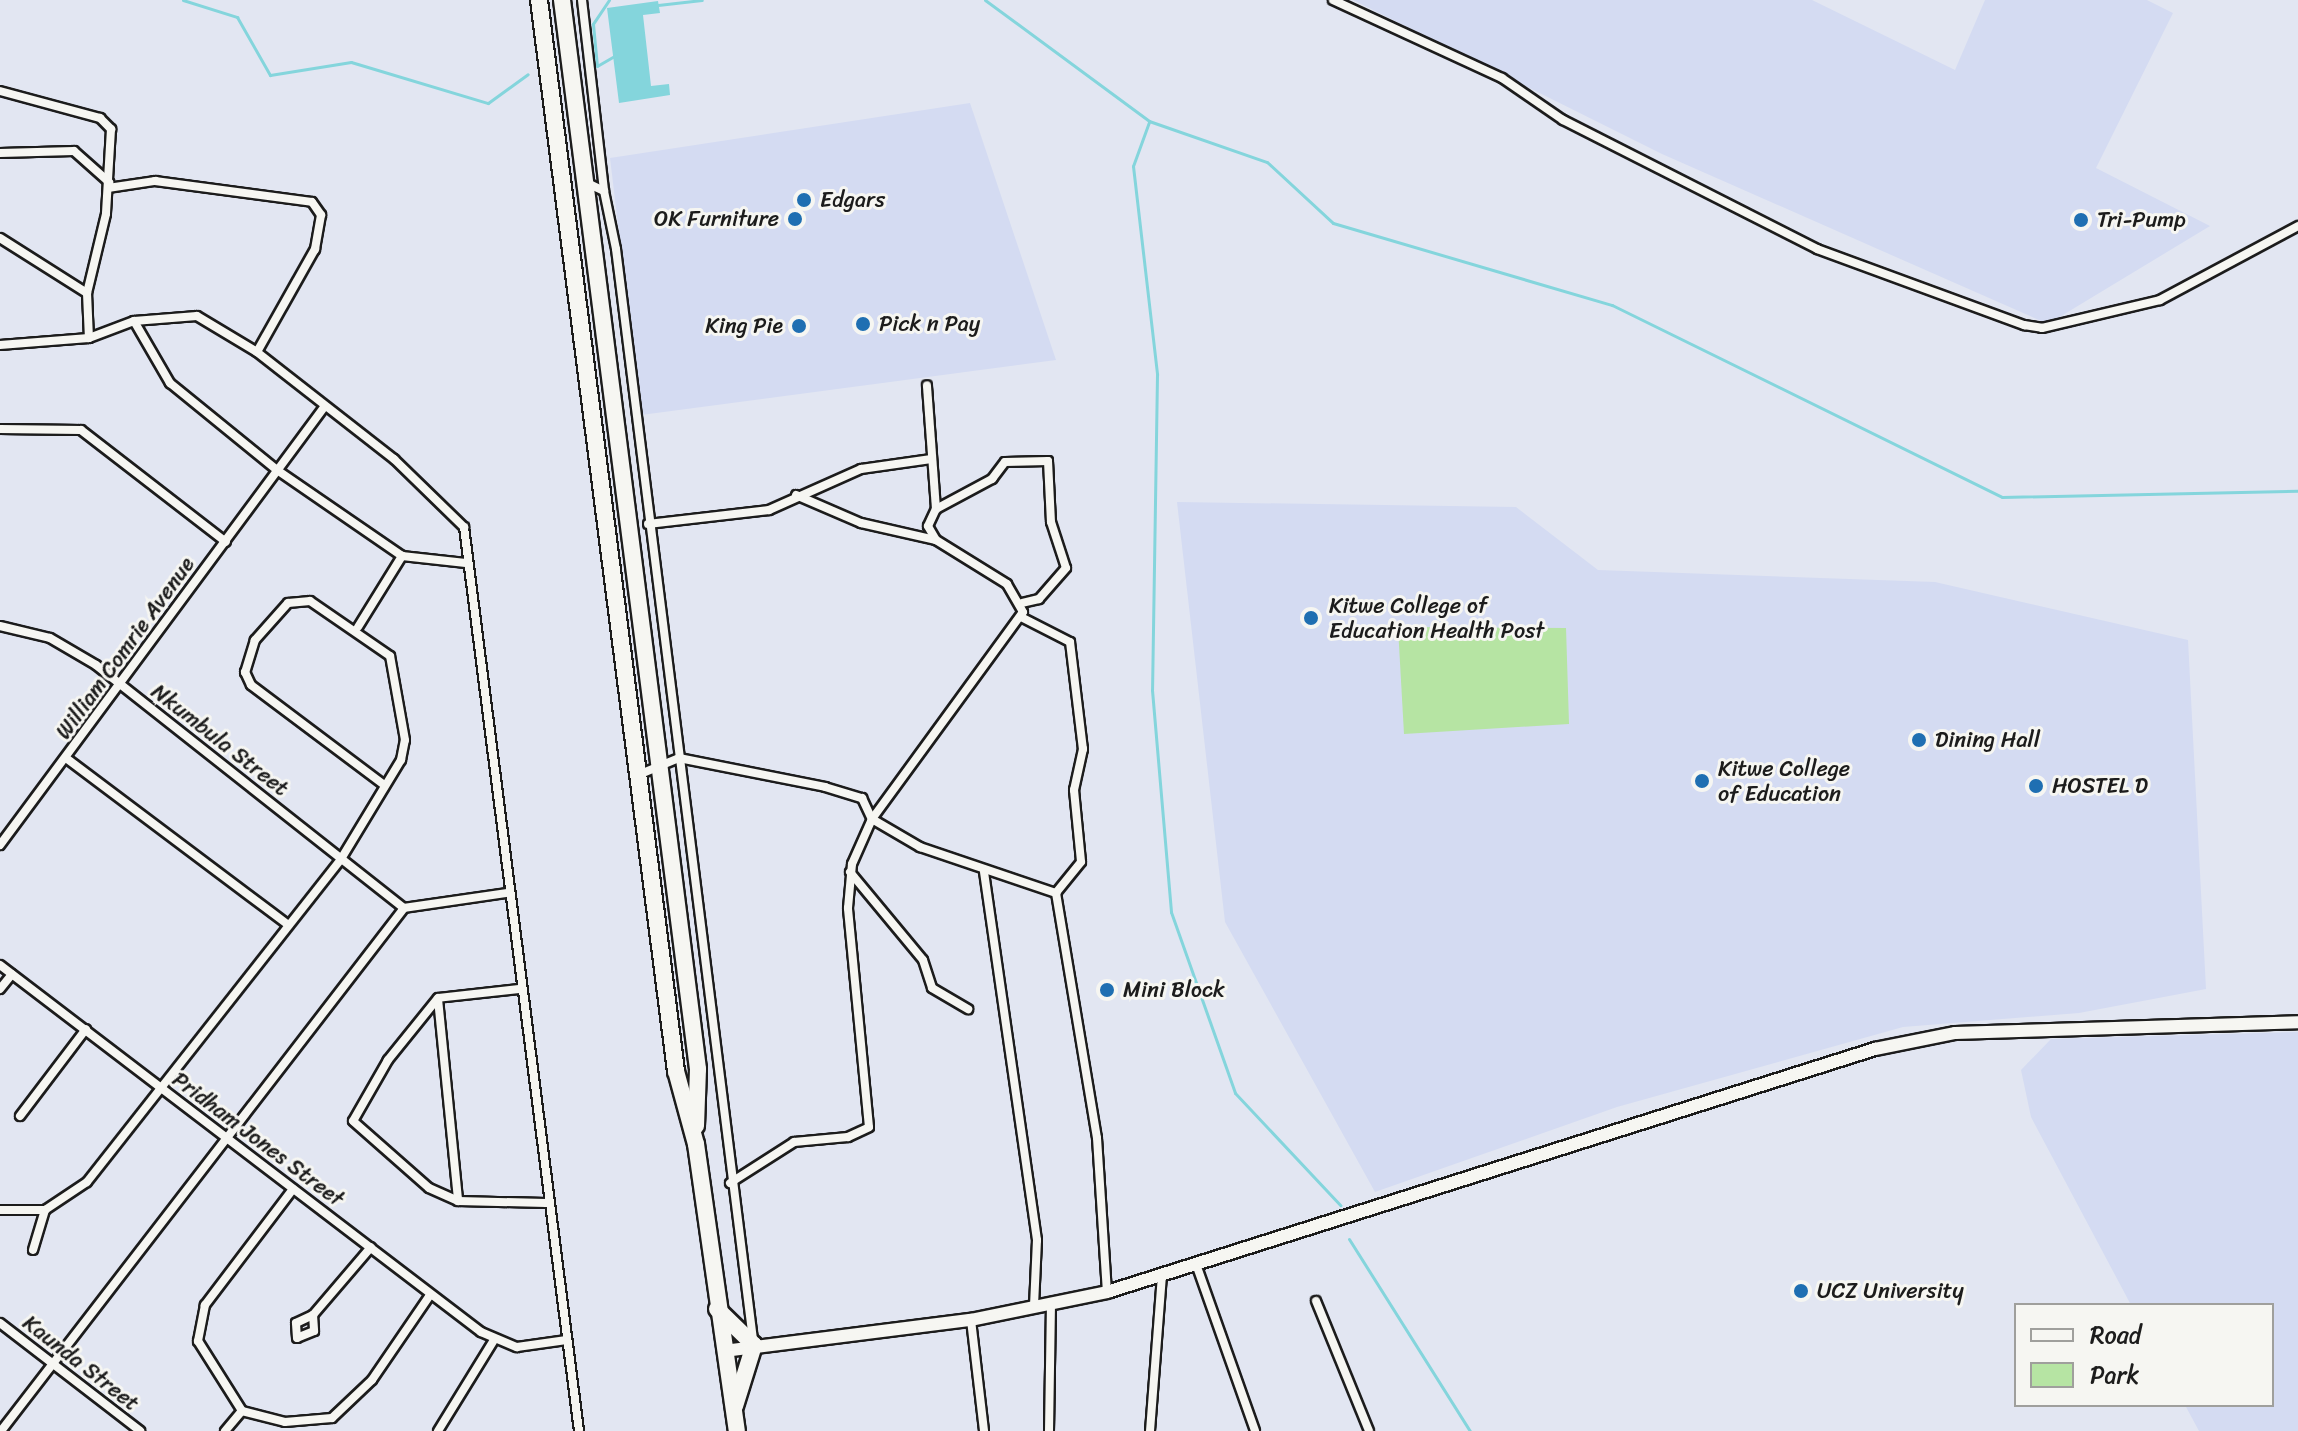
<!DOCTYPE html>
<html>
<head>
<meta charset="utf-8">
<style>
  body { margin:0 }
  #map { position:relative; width:2298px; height:1431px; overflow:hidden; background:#e2e6f2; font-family:Sriracha,sans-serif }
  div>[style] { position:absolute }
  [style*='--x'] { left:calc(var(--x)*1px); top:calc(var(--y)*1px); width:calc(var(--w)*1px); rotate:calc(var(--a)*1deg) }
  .built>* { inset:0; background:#d4dbf2 }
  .green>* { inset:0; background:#b6e4a3 }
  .water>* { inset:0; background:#84d5dc }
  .stream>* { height:3px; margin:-1.5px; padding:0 1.5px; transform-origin:1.5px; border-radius:1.5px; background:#84d5dc }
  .roads { filter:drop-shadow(2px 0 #1c1c1c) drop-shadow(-2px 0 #1c1c1c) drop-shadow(0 2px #1c1c1c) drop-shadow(0 -2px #1c1c1c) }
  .street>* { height:8px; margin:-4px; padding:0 4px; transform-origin:4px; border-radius:4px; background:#f6f6f2 }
  .secondary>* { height:12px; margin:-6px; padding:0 6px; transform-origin:6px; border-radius:6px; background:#f6f6f2 }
  .highway>* { height:16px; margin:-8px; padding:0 8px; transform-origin:8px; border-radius:8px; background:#f6f6f2 }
  .dots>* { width:22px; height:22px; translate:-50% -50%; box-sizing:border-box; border:4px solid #f6f6f2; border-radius:50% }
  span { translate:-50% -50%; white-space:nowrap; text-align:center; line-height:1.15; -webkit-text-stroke:6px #f6f6f2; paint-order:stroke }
  .poi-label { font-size:22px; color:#1c1c1c }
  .left { translate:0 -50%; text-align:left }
  .right { translate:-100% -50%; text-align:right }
  .street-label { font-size:22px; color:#1c1c1c }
  .legend { position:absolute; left:2014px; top:1303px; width:260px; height:104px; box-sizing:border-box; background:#f6f6f2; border:2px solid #9f9f9c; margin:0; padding:10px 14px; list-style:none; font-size:24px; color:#1c1c1c }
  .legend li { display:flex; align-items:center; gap:16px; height:40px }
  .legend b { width:40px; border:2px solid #9f9f9c }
</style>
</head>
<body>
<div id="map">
  <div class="built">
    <i style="clip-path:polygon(1353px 0,1812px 0,1955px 70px,1985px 0,2147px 0,2173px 13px,2096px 168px,2210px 226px,2048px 324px,1662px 154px)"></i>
    <i style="clip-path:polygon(970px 103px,1056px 360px,641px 415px,610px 158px)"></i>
    <i style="clip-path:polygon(1177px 502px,1516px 507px,1598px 570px,1935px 582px,2188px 640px,2206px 989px,2079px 1013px,1903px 1027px,1617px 1107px,1375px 1192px,1225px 922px)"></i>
    <i style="clip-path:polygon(2298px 1032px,2298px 1431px,2199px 1431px,2185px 1405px,2272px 1405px,2272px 1305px,2131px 1305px,2031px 1117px,2021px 1070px,2051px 1039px)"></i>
  </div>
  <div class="green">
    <i style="clip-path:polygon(1398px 627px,1566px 628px,1569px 724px,1404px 734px)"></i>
  </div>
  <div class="water">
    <i style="clip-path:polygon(658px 1px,660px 13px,643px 15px,651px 86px,669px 84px,670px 95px,619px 103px,607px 8px)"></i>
  </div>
  <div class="stream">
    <i style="--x:183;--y:0;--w:57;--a:17.5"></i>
    <i style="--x:237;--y:17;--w:67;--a:60.4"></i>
    <i style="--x:270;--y:75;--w:82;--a:-9.1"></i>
    <i style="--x:351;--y:62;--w:143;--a:16.7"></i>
    <i style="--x:488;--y:103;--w:49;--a:-35.9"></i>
    <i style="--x:609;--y:0;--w:29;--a:124"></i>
    <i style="--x:593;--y:24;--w:42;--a:84.6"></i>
    <i style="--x:597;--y:66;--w:22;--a:-30"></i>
    <i style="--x:985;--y:0;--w:204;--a:36.4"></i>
    <i style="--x:1149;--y:121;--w:125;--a:19.2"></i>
    <i style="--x:1267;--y:162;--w:90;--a:42.7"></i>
    <i style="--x:1333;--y:223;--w:291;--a:16.4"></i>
    <i style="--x:1612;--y:305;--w:435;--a:26.2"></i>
    <i style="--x:2002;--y:497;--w:296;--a:-1.2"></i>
    <i style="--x:658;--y:5;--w:44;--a:-6.5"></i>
    <i style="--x:1149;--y:122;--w:47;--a:110"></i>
    <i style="--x:1133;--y:166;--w:210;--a:83.4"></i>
    <i style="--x:1157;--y:375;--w:315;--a:90.9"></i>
    <i style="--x:1152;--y:690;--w:223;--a:85.1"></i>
    <i style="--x:1171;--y:912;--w:192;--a:70.5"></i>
    <i style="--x:1235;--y:1093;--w:154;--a:46.8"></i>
    <i style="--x:1349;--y:1239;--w:227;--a:57.8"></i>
  </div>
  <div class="roads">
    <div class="street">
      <i style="--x:582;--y:0;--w:192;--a:83.4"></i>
      <i style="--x:1333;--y:0;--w:186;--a:24.8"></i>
      <i style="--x:1502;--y:78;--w:74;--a:34.5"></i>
      <i style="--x:1563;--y:120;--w:285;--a:26.9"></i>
      <i style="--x:1817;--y:249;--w:221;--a:20.2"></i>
      <i style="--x:2024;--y:325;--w:18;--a:9"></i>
      <i style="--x:2042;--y:328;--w:121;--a:-13.3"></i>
      <i style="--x:2160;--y:300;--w:157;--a:-28.2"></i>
      <i style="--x:0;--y:91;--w:104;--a:15.1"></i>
      <i style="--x:100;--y:118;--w:16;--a:45"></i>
      <i style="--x:111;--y:129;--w:85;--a:93.4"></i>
      <i style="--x:106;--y:214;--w:81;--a:103.5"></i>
      <i style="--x:87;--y:293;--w:45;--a:87.5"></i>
      <i style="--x:0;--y:153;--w:74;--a:-1.5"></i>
      <i style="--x:74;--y:151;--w:47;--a:41.5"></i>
      <i style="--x:587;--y:183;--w:19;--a:25"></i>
      <i style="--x:604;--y:191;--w:59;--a:78.3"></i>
      <i style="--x:616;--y:249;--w:1100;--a:82.84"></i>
      <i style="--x:108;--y:188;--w:48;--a:-8.5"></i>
      <i style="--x:155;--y:181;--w:158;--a:7.6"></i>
      <i style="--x:312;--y:202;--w:16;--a:55"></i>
      <i style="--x:321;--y:215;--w:35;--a:100"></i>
      <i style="--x:315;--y:249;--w:118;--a:119.4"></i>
      <i style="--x:0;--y:238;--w:103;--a:32.3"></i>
      <i style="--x:134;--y:321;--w:72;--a:59.9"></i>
      <i style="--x:170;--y:383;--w:138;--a:39.1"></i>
      <i style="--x:277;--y:470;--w:152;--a:34.5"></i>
      <i style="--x:402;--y:556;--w:64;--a:6.2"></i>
      <i style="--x:0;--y:345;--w:89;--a:-4.5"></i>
      <i style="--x:89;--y:338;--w:48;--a:-20.7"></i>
      <i style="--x:134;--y:321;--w:63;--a:-4.5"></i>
      <i style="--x:197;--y:316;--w:70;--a:31"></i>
      <i style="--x:257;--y:352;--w:174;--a:38"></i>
      <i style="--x:394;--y:459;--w:98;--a:44.2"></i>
      <i style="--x:464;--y:527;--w:911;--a:82.75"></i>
      <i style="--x:0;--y:429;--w:81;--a:0.7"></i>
      <i style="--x:81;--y:430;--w:183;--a:37.7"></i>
      <i style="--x:796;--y:495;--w:71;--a:23.3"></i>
      <i style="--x:861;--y:523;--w:76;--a:12.9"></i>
      <i style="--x:936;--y:509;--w:64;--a:-28.2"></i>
      <i style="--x:992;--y:479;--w:21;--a:-53"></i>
      <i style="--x:1005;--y:462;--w:43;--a:-1.3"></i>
      <i style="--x:1048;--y:461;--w:61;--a:87.2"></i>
      <i style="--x:1051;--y:522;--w:48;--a:71.9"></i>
      <i style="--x:1066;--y:568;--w:41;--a:131.1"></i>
      <i style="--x:1039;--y:599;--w:17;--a:167"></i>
      <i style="--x:648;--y:524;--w:122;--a:-6.6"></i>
      <i style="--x:769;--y:510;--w:101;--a:-24"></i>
      <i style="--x:861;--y:469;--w:71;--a:-8.1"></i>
      <i style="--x:1021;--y:617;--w:55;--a:27"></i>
      <i style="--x:1070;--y:642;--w:108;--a:83.1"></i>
      <i style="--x:1083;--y:749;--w:42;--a:102.4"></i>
      <i style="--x:1074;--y:790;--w:72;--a:84.4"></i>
      <i style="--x:1081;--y:862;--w:40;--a:129"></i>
      <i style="--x:0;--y:626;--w:51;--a:13.5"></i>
      <i style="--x:50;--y:638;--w:53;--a:30.4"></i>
      <i style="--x:96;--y:665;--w:392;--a:38.3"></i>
      <i style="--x:358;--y:627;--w:84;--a:-58.2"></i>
      <i style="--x:66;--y:758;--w:275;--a:36.9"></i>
      <i style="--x:638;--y:775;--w:44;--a:-22.5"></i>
      <i style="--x:679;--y:758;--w:149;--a:11.2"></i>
      <i style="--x:825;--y:787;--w:39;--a:17"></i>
      <i style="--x:862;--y:798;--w:23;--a:65"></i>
      <i style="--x:872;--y:819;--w:56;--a:30.3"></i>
      <i style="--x:920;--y:847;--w:144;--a:18.7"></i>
      <i style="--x:1056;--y:893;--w:248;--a:80.5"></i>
      <i style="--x:1097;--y:1138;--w:154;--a:86.3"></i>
      <i style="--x:0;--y:845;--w:546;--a:-53.49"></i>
      <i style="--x:850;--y:872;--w:114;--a:50.3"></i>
      <i style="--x:923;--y:960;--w:29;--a:72"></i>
      <i style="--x:932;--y:988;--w:42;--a:30.3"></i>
      <i style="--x:984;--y:872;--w:372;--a:81.8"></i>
      <i style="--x:1037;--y:1240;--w:67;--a:92.6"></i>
      <i style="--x:0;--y:965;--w:605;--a:37.34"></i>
      <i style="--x:481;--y:1332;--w:39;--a:23"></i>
      <i style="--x:517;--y:1347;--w:50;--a:-8"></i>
      <i style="--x:0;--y:989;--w:19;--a:-51"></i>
      <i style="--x:519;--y:989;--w:81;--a:173.7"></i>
      <i style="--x:438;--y:998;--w:80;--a:128.9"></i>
      <i style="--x:388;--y:1060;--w:70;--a:119.8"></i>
      <i style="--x:353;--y:1121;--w:101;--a:41.4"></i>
      <i style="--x:429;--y:1188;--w:32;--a:24"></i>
      <i style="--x:458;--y:1201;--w:88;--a:1.3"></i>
      <i style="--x:438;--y:999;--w:203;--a:84.3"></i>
      <i style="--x:20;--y:1116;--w:109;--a:-52.8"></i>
      <i style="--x:730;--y:1183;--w:76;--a:-32.6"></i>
      <i style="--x:794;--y:1142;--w:54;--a:-5.3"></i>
      <i style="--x:848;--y:1137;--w:23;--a:-25"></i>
      <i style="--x:869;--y:1127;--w:220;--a:-95.5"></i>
      <i style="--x:848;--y:908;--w:44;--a:-84.8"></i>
      <i style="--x:852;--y:864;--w:49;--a:-66"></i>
      <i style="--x:872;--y:819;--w:256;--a:-53.9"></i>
      <i style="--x:1023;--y:612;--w:32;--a:-120"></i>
      <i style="--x:1007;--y:584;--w:84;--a:-148.2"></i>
      <i style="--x:936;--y:540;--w:16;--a:-120"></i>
      <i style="--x:928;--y:526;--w:19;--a:-65"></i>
      <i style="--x:936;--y:509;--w:124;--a:-94.2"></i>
      <i style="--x:293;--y:1189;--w:146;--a:127.2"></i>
      <i style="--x:205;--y:1305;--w:37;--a:101"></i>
      <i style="--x:198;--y:1341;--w:83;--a:57.8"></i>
      <i style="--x:242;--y:1411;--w:44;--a:14.3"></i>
      <i style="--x:285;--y:1422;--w:47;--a:-4.9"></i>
      <i style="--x:332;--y:1418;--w:55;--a:-43.5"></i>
      <i style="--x:372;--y:1380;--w:103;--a:-55.7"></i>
      <i style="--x:0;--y:1210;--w:45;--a:0"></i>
      <i style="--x:45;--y:1210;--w:50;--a:-33.7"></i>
      <i style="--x:87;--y:1182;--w:411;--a:-51.8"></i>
      <i style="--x:341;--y:859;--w:116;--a:-58.8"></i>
      <i style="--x:401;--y:760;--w:20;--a:-79"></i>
      <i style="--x:405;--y:740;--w:85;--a:-100.1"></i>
      <i style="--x:390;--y:656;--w:97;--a:-145.5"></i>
      <i style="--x:310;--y:601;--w:22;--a:175"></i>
      <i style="--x:288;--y:603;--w:50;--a:131.7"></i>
      <i style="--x:255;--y:640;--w:34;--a:107"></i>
      <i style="--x:245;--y:672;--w:14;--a:65"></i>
      <i style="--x:251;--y:685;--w:166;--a:36.9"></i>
      <i style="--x:33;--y:1250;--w:42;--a:-73.3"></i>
      <i style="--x:1196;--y:1264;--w:177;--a:70.5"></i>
      <i style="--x:1316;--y:1301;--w:140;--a:67.8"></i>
      <i style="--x:313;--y:1315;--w:16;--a:86"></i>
      <i style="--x:314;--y:1331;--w:18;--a:158"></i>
      <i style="--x:297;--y:1338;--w:15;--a:-94"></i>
      <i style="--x:296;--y:1323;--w:19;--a:-25"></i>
      <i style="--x:313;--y:1315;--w:89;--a:-49.5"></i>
      <i style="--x:971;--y:1320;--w:112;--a:83.3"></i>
      <i style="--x:0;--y:1323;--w:177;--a:37.6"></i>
      <i style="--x:1;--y:1431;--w:660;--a:-52.38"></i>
      <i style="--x:404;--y:908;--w:104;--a:-8.3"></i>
      <i style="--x:225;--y:1431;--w:26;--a:-50"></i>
      <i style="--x:438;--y:1431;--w:107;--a:-58.4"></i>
      <i style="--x:1049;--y:1431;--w:128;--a:-89.1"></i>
      <i style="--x:1150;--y:1431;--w:155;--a:-85.6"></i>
    </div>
    <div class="secondary">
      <i style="--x:724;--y:1351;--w:249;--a:-7.2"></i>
      <i style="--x:971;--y:1320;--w:139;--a:-11.6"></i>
      <i style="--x:1107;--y:1292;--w:806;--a:-17.56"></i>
      <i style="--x:1875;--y:1049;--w:82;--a:-11.3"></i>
      <i style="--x:1955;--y:1033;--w:343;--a:-1.8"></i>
    </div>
    <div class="highway">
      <i style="--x:539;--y:0;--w:1080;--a:82.71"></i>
      <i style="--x:676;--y:1071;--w:76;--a:74.7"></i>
      <i style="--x:696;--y:1144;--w:290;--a:81.9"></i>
      <i style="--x:562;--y:0;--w:1078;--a:82.75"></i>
      <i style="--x:698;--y:1069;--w:57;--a:92"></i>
      <i style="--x:717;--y:1309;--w:52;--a:44.2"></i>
      <i style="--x:754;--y:1345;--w:64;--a:107.3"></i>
    </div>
  </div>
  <div class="dots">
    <i style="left:804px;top:200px;background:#1f6fb2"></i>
    <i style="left:795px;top:219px;background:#1f6fb2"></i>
    <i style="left:2081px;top:220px;background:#1f6fb2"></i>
    <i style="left:863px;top:324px;background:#1f6fb2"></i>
    <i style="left:799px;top:326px;background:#1f6fb2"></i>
    <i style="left:1311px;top:618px;background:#1f6fb2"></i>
    <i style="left:1919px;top:740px;background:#1f6fb2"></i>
    <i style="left:1702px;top:781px;background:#1f6fb2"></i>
    <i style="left:2036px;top:786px;background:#1f6fb2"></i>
    <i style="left:1107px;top:990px;background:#1f6fb2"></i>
    <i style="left:1801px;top:1291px;background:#1f6fb2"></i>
  </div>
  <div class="poi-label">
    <span class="left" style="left:820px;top:200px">Edgars</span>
    <span class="right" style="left:779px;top:219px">OK Furniture</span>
    <span class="left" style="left:2097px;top:220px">Tri-Pump</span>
    <span class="left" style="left:879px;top:324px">Pick n Pay</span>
    <span class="right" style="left:783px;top:326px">King Pie</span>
    <span class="left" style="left:1329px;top:618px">Kitwe College of<br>Education Health Post</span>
    <span class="left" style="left:1935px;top:740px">Dining Hall</span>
    <span class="left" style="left:1718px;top:781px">Kitwe College<br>of Education</span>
    <span class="left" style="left:2052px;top:786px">HOSTEL D</span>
    <span class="left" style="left:1123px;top:990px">Mini Block</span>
    <span class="left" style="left:1817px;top:1291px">UCZ University</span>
  </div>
  <div class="street-label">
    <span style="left:125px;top:648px;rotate:-54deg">William Comrie Avenue</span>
    <span style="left:220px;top:740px;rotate:38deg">Nkumbula Street</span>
    <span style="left:258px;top:1139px;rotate:37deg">Pridham Jones Street</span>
    <span style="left:81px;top:1363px;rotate:38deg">Kaunda Street</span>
  </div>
  <ul class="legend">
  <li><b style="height:10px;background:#f6f6f2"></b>Road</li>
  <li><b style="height:22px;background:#b6e4a3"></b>Park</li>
  </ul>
</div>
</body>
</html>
